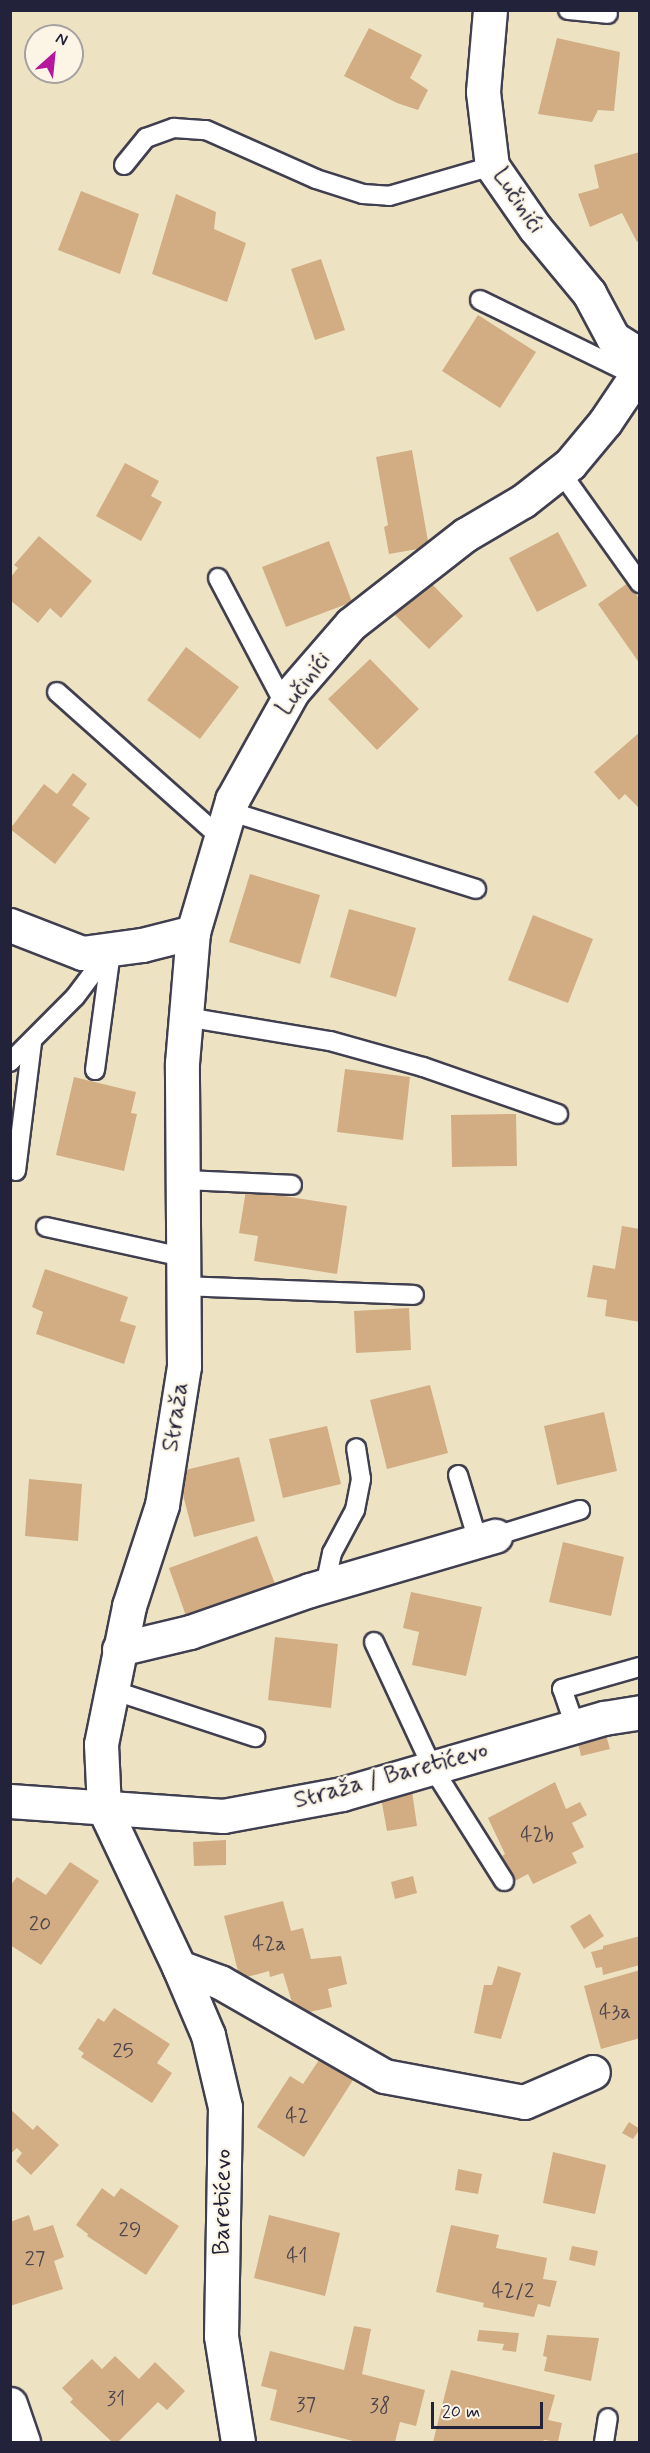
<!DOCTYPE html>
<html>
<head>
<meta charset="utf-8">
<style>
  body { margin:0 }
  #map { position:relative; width:650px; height:2453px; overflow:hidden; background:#ede3c3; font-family:Mynerve,sans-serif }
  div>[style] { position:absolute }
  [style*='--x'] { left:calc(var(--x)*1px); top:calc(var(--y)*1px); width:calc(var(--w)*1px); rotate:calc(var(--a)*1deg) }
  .building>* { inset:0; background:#d2ad83 }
  .roads { filter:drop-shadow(2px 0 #403f4f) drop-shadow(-2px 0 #403f4f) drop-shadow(0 2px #403f4f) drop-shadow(0 -2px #403f4f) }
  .lane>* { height:18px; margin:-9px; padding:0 9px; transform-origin:9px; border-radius:9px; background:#fff }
  .street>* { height:33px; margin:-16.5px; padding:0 16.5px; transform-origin:16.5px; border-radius:16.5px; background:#fff }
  span { translate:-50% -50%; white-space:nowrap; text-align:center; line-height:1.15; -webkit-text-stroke:4.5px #fcf5e5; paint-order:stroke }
  .number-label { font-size:21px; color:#4e454d }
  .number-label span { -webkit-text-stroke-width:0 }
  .street-label { font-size:24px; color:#22223b }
  .frame { position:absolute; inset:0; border:12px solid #22223b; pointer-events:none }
  .north { position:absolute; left:24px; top:24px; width:60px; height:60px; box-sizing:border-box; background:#fcf5e5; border:2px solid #a5a1a1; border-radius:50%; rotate:27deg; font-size:16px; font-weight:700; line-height:24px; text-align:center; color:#22223b }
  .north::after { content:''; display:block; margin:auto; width:21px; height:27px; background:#b5179e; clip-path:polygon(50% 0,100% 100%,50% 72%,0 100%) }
  .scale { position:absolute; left:431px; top:2402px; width:112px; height:27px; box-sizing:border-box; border:3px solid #22223b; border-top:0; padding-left:8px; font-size:18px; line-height:21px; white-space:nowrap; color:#22223b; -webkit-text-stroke:4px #fcf5e5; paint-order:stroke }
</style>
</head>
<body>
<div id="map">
  <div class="building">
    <i style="clip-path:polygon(369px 28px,422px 55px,410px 78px,428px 90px,418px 110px,397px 103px,344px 76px)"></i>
    <i style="clip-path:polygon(557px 38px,620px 52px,614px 111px,598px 110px,592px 122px,538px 114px)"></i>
    <i style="clip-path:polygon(640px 152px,640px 240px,637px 242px,622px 213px,590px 227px,578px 194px,599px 188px,594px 165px)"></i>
    <i style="clip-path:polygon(81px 191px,139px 214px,120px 274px,58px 250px)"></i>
    <i style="clip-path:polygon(176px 194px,216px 212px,214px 229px,246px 243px,227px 302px,152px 274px)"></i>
    <i style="clip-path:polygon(321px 259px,345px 330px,315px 340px,291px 269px)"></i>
    <i style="clip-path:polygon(478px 315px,536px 352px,500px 408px,442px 371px)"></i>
    <i style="clip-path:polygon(412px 450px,429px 547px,389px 554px,384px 527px,388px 525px,376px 457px)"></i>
    <i style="clip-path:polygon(125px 463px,159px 481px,151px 496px,162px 502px,141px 541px,96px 516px)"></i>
    <i style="clip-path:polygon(558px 532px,587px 586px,537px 612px,509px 558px)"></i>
    <i style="clip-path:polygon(39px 536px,92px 581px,61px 618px,50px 608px,38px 623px,10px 600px,10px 578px,18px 568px,14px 565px)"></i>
    <i style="clip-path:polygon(329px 541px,352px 602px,286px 627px,262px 567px)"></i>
    <i style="clip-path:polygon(430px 582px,463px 616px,429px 649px,395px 615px)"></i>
    <i style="clip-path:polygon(628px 583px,640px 600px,640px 664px,598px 604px)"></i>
    <i style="clip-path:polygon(186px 647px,239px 687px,200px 739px,147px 700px)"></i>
    <i style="clip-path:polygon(370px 659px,419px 709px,377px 750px,328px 699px)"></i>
    <i style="clip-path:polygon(640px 732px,640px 809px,625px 794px,619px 800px,594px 772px)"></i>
    <i style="clip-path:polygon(73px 773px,87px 784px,72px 805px,90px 818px,55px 864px,10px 829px,44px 784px,57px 794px)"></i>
    <i style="clip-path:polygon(250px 874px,320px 895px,300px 964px,229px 942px)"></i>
    <i style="clip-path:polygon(349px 909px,416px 928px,396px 997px,330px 977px)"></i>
    <i style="clip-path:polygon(533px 915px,593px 939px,568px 1003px,508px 980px)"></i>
    <i style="clip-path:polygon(345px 1069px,410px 1077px,403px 1140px,337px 1132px)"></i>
    <i style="clip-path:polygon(74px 1077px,136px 1092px,131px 1113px,137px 1114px,124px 1171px,56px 1155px)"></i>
    <i style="clip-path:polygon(516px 1114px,517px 1166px,452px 1167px,451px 1115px)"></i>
    <i style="clip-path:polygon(246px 1190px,347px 1206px,337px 1274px,254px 1261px,258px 1236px,239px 1233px)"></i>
    <i style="clip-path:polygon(622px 1226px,640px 1229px,640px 1322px,605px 1316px,607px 1300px,587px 1297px,593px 1265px,615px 1269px)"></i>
    <i style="clip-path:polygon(45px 1269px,128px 1297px,120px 1321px,136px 1326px,124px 1364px,36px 1334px,43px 1312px,32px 1307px)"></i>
    <i style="clip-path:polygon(409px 1308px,411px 1350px,356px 1353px,354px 1311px)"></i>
    <i style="clip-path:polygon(430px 1385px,448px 1453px,387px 1469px,370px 1400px)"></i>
    <i style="clip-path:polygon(604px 1412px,617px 1471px,557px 1485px,544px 1426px)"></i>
    <i style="clip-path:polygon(327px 1426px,341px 1484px,283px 1498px,269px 1439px)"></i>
    <i style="clip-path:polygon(239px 1457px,255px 1521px,194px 1537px,177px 1472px)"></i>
    <i style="clip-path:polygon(29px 1479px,82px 1484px,78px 1541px,25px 1536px)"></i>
    <i style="clip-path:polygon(257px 1536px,275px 1584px,186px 1616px,169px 1568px)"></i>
    <i style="clip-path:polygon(563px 1542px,624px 1557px,611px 1616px,549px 1602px)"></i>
    <i style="clip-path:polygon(411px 1592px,482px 1607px,466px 1676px,412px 1665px,419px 1632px,403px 1628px)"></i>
    <i style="clip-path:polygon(275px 1637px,338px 1644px,331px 1708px,268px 1700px)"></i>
    <i style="clip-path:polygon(606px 1735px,610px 1749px,581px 1756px,578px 1743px)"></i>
    <i style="clip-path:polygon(555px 1782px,566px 1809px,580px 1802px,587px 1815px,572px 1823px,584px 1847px,572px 1853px,577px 1863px,533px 1884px,528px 1874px,513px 1882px,502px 1856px,505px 1854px,488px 1818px)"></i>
    <i style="clip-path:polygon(412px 1791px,417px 1826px,387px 1831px,381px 1798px)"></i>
    <i style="clip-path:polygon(226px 1840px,226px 1865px,194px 1866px,193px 1842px)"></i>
    <i style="clip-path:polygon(70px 1862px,99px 1881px,41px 1965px,10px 1945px,10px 1886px,17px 1877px,46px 1895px)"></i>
    <i style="clip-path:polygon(413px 1876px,417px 1893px,395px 1899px,391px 1882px)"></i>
    <i style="clip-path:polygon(283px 1901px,291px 1931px,303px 1928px,311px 1959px,341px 1956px,347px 1984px,328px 1989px,332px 2007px,296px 2015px,283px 1973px,270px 1977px,269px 1971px,240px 1979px,224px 1916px)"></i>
    <i style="clip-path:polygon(590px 1914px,604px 1936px,584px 1949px,570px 1926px)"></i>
    <i style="clip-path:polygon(640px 1936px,640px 1965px,603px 1975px,602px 1967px,596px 1968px,591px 1952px,603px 1949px,603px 1946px)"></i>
    <i style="clip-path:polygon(498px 1966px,521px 1973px,501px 2039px,474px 2033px,484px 1985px,492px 1985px)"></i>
    <i style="clip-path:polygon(640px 1970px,640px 2038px,601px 2049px,584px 1986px)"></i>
    <i style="clip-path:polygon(114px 2008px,170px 2044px,157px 2063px,172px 2073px,152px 2103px,81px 2057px,84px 2053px,78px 2049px,98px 2018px,104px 2022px)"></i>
    <i style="clip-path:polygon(319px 2060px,353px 2080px,304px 2157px,257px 2127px,290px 2076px,303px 2084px)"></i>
    <i style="clip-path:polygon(10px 2109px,33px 2130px,37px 2125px,59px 2145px,31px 2175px,16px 2161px,22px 2153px,17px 2148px,10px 2154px)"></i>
    <i style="clip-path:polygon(629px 2122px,640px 2129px,633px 2139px,622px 2133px)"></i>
    <i style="clip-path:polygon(553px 2152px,606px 2165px,595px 2214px,543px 2203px)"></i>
    <i style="clip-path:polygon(458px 2169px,482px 2174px,478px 2194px,455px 2190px)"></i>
    <i style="clip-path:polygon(102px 2188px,114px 2197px,121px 2188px,179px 2226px,146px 2275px,87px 2236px,88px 2234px,76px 2225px)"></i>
    <i style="clip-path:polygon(29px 2215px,34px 2231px,53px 2225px,64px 2257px,54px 2261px,63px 2289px,10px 2306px,10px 2222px)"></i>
    <i style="clip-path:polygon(269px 2215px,340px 2233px,325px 2296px,254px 2278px)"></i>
    <i style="clip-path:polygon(451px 2225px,499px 2235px,496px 2248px,547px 2258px,543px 2279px,557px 2281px,550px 2307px,538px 2304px,534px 2317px,483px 2307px,484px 2303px,436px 2292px)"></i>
    <i style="clip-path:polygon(572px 2246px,598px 2251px,595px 2266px,569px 2260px)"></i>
    <i style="clip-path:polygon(354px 2326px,371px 2329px,362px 2374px,425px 2390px,416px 2426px,400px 2422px,395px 2442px,357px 2442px,270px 2420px,277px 2390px,261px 2386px,270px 2351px,344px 2370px)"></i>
    <i style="clip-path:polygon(479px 2330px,519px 2333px,516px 2352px,502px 2350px,504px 2344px,477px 2341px)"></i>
    <i style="clip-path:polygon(547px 2335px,599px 2338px,591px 2381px,544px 2371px,547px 2357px,543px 2356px)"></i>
    <i style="clip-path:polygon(115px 2356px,139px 2379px,155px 2362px,185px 2391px,167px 2410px,158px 2402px,118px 2442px,112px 2442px,70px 2402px,73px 2399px,62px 2388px,92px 2359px,102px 2369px)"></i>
    <i style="clip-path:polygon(451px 2370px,555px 2395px,548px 2420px,562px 2423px,558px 2442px,544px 2440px,543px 2442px,433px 2442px)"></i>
  </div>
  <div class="roads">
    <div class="lane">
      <i style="--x:568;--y:10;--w:40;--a:5.7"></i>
      <i style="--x:124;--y:165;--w:35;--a:-51"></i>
      <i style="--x:146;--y:138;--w:30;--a:-20"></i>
      <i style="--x:174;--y:128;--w:32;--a:4"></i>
      <i style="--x:206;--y:130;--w:120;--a:24"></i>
      <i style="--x:316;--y:179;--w:49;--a:17.7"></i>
      <i style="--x:363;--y:194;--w:26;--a:4"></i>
      <i style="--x:389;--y:196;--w:107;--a:-16.2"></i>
      <i style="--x:480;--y:300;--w:174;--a:26"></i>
      <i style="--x:560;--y:471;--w:138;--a:54.5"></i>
      <i style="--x:218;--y:578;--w:144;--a:62.2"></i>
      <i style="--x:57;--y:692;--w:220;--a:41.7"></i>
      <i style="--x:229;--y:811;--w:259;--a:17.5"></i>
      <i style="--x:186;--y:1017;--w:146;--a:9.5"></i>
      <i style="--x:330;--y:1041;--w:97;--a:15.6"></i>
      <i style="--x:423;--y:1067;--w:143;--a:19.2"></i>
      <i style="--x:10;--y:1062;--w:92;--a:-45"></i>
      <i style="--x:75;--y:997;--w:60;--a:-53.1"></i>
      <i style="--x:95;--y:1070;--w:120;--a:-82.3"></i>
      <i style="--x:16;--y:1171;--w:129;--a:-82.9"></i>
      <i style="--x:183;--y:1180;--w:109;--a:2.6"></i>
      <i style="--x:46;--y:1227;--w:140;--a:12.4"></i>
      <i style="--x:184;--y:1286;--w:230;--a:2.2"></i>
      <i style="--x:458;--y:1475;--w:69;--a:73.1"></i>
      <i style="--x:495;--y:1536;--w:89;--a:-17"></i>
      <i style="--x:325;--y:1586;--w:34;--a:-78"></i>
      <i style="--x:332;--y:1553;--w:49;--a:-61.9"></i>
      <i style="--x:355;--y:1510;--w:32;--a:-79"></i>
      <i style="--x:361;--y:1479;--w:31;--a:-99"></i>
      <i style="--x:374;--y:1642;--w:138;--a:65.1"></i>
      <i style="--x:432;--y:1767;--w:135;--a:57.7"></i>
      <i style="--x:112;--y:1690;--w:151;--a:18.2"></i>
      <i style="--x:575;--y:1726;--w:39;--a:-109"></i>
      <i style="--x:562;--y:1689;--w:81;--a:-15.8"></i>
      <i style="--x:604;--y:2442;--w:24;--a:-81"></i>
    </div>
    <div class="street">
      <i style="--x:490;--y:10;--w:82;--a:94.9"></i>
      <i style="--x:483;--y:92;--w:75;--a:83.1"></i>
      <i style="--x:492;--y:166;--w:75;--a:55.3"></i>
      <i style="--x:535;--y:228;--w:85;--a:50.3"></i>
      <i style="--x:589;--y:293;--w:51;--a:61.9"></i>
      <i style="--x:613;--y:338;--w:32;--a:32"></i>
      <i style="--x:10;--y:925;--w:77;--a:21.3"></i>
      <i style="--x:82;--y:953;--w:61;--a:-7.6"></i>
      <i style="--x:142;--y:945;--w:53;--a:-14.3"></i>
      <i style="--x:119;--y:1649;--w:73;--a:-13.5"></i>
      <i style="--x:190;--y:1632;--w:127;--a:-19.3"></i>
      <i style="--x:310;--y:1590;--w:193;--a:-16.3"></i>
      <i style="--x:10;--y:1801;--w:214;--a:4"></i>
      <i style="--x:223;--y:1816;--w:121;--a:-10.5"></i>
      <i style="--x:342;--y:1794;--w:273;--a:-16.2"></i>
      <i style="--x:604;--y:1718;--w:36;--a:-9"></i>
      <i style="--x:179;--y:1967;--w:44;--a:20.1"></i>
      <i style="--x:220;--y:1982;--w:189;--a:29.8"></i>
      <i style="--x:384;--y:2076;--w:142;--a:10.5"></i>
      <i style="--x:524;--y:2102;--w:75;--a:-23.5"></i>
      <i style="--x:10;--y:2404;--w:40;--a:71.1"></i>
      <i style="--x:238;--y:2442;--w:107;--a:-99.1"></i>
      <i style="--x:221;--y:2336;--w:229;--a:-89"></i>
      <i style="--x:225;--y:2107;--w:74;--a:-103.3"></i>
      <i style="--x:208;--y:2035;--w:74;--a:-113.1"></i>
      <i style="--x:179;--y:1967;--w:176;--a:-115.3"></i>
      <i style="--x:104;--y:1808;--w:64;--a:-92.7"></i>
      <i style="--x:101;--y:1744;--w:141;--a:-78.5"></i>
      <i style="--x:129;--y:1606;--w:106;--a:-71.9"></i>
      <i style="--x:162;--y:1505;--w:141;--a:-81"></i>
      <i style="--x:184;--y:1366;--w:303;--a:-90.4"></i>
      <i style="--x:182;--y:1063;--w:131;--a:-85.2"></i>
      <i style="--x:193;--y:932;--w:138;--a:-73.5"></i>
      <i style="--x:232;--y:800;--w:124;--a:-60.9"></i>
      <i style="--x:292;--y:692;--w:90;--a:-49.1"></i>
      <i style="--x:351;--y:624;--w:145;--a:-38"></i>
      <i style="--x:465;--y:535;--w:67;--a:-30.4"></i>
      <i style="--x:523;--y:501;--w:60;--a:-38.2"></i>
      <i style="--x:570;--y:464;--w:55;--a:-50.2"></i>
      <i style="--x:605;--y:422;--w:63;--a:-56.1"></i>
    </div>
  </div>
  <div class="number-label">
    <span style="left:537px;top:1835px">42b</span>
    <span style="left:40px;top:1924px">20</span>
    <span style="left:269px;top:1944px">42a</span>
    <span style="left:615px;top:2012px">43a</span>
    <span style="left:123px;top:2051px">25</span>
    <span style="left:297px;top:2116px">42</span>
    <span style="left:130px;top:2230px">29</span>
    <span style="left:297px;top:2256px">41</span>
    <span style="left:35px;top:2259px">27</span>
    <span style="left:513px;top:2291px">42/2</span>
    <span style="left:116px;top:2399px">31</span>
    <span style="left:306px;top:2405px">37</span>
    <span style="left:380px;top:2406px">38</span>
  </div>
  <div class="street-label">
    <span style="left:518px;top:201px;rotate:56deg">Lučinići</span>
    <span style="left:304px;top:684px;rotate:-53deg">Lučinići</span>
    <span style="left:176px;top:1417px;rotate:-81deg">Straža</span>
    <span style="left:391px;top:1776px;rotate:-15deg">Straža / Baretićevo</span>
    <span style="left:223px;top:2202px;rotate:-89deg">Baretićevo</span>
  </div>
  <div class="frame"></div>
  <div class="north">N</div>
  <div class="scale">20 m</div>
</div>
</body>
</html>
